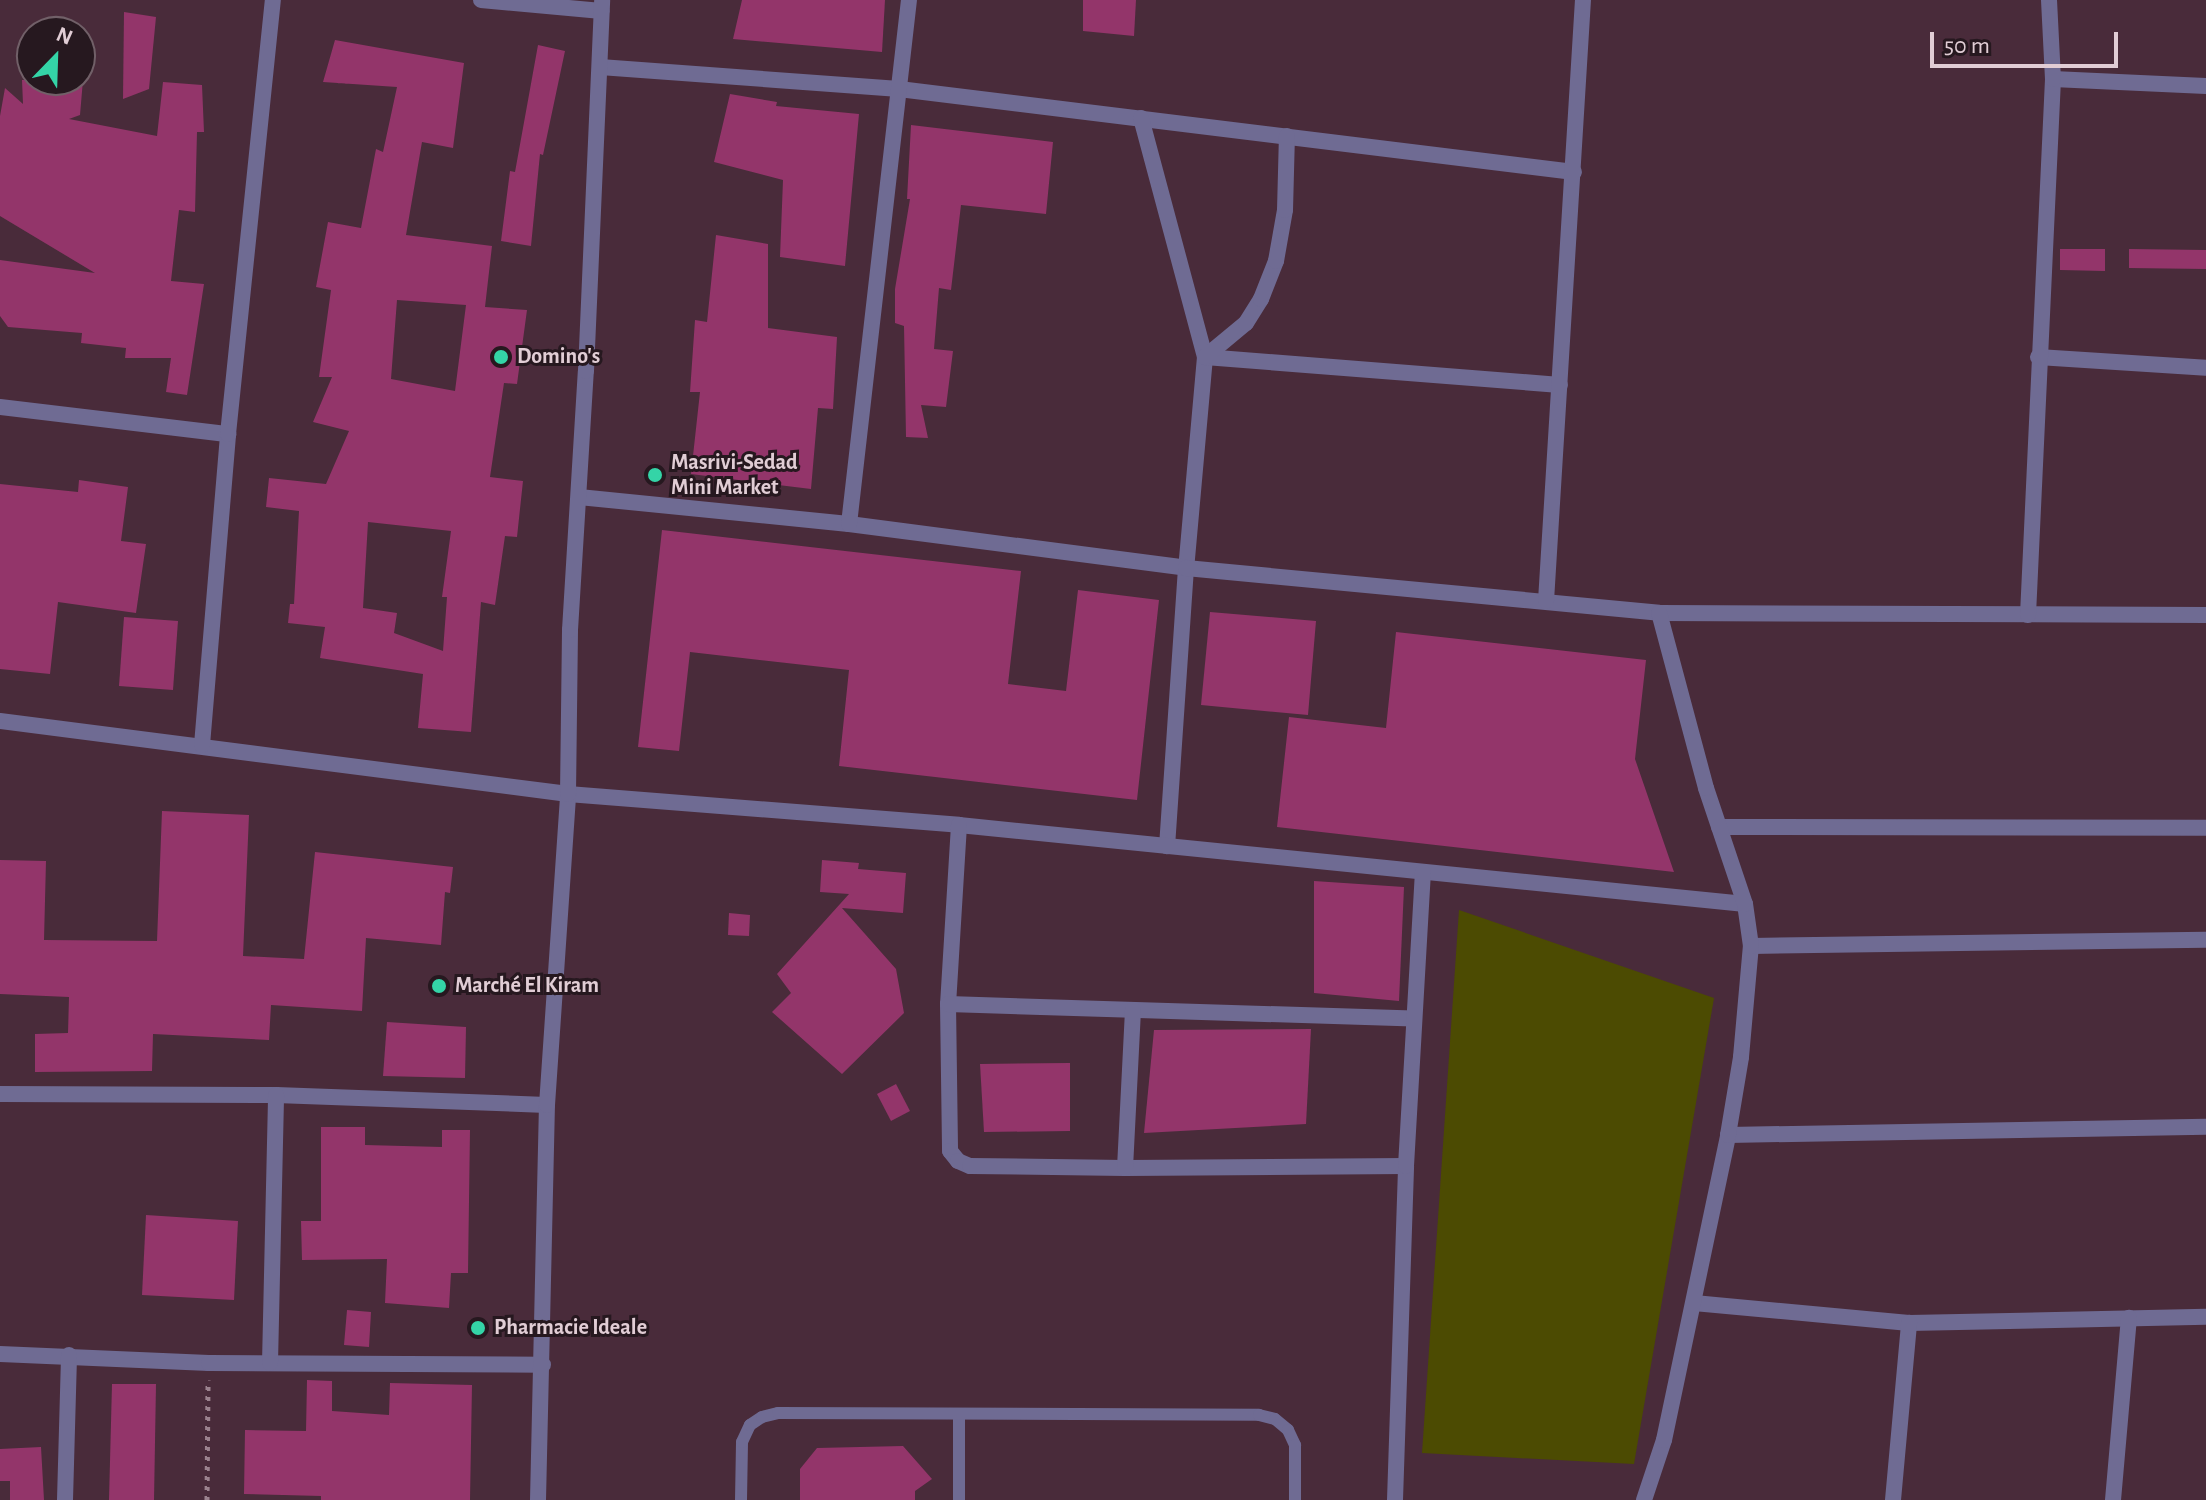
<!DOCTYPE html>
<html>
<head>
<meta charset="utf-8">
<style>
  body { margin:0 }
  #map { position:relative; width:2206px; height:1500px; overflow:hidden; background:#492b3a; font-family:"Alegreya Sans",sans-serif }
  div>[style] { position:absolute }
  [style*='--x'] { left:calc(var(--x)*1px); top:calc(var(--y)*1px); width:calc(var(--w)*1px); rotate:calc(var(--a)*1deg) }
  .green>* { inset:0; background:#4c4b02 }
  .building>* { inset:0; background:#93356a }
  .path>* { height:5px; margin-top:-2.5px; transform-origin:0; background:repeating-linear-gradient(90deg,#9b828e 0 4px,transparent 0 10px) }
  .service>* { height:12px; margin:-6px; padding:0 6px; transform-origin:6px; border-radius:6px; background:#6f6b93 }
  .minor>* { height:16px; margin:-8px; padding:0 8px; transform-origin:8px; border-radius:8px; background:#6f6b93 }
  .tertiary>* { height:16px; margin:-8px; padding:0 8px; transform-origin:8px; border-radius:8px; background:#6f6b93 }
  .dots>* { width:22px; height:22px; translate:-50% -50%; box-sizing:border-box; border:4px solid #26181f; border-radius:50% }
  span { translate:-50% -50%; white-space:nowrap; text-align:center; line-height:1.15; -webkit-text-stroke:6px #26181f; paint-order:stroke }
  .poi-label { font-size:22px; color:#e1cdd5; font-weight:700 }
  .left { translate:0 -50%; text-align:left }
  .north { position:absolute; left:16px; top:16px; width:80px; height:80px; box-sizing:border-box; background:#26181f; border:2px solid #716068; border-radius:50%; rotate:23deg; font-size:22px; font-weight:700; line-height:32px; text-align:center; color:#e1cdd5 }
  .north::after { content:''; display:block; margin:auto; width:28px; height:36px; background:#34d4a7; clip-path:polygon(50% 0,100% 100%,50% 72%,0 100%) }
  .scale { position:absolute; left:1930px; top:32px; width:188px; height:36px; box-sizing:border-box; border:4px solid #e1cdd5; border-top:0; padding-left:10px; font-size:24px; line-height:28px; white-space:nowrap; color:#e1cdd5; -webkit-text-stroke:6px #26181f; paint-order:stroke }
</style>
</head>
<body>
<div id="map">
  <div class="green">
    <i style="clip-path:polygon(1459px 910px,1714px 998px,1634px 1464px,1422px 1453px)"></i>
  </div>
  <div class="building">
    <i style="clip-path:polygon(742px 0,885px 0,882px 52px,733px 39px)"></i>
    <i style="clip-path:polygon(1083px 0,1136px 0,1134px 36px,1083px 31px)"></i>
    <i style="clip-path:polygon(124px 12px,156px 17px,149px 89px,123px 99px)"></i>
    <i style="clip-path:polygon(evenodd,335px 40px,464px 63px,453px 148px,422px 142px,406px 235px,492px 246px,485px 307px,527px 310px,517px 384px,504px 383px,490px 477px,523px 481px,517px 537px,505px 536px,495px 605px,481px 602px,471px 732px,418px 728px,423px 674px,320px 658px,325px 627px,288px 623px,290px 604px,294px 604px,299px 511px,266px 507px,269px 478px,326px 484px,349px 431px,313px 422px,332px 377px,319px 377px,331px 290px,316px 287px,328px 222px,361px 228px,376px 149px,383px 152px,397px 87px,323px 82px,335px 40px,397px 300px,466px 305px,455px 391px,391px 379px,397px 300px,335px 40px,368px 522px,451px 531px,442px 597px,447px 597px,443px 651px,394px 633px,397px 613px,363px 608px,368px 522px)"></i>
    <i style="clip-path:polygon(538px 45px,565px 51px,543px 155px,540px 154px,531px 246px,501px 241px,510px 171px,515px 172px)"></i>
    <i style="clip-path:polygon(22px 80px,83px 80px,80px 115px,69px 119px,157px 136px,163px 82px,202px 85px,204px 132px,197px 132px,195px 212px,179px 210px,171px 281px,204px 284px,187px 395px,166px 392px,171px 358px,125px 358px,126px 348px,81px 343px,82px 333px,8px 327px,0 316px,0 260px,95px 273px,0 216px,0 116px,5px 88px,23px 104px)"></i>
    <i style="clip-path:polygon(730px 94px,777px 102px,776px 106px,859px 114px,845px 266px,780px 257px,783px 180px,714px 162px)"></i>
    <i style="clip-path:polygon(911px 125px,1053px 142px,1046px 214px,961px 205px,951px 290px,939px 288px,934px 349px,953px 351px,946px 407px,921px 405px,928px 438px,906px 437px,904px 326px,895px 323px,895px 289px,910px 199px,907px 199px)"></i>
    <i style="clip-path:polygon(716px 235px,768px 244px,768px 328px,837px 337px,833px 409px,818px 408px,811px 489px,691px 474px,700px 392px,690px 392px,695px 320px,707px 322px)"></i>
    <i style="clip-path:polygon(2060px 249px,2105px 249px,2105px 271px,2060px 270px)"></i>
    <i style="clip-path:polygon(2129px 249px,2206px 250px,2206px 269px,2129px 268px)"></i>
    <i style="clip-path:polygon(79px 480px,128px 487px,121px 541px,146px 544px,136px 613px,58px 602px,50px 674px,0 669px,0 484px,78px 492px)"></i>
    <i style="clip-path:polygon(662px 530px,1021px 571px,1008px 684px,1066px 691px,1078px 590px,1159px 600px,1137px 800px,839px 766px,849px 670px,690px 652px,679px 751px,638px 747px)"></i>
    <i style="clip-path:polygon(1210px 612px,1316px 621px,1308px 715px,1201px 705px)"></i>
    <i style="clip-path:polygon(124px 617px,178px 621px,173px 690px,119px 686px)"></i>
    <i style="clip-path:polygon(1396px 632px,1646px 660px,1635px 759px,1674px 872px,1277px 827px,1289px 717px,1386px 728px)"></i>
    <i style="clip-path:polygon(162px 811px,249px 815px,243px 956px,304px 959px,315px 852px,453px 867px,450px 893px,445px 892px,441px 945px,366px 938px,362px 1011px,271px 1005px,269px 1040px,153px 1034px,152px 1071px,35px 1072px,35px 1034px,68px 1033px,69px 997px,0 994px,0 860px,46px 861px,44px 940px,157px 941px)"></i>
    <i style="clip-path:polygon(822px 860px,859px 863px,858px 869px,906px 873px,903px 913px,842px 908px,896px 969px,904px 1013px,842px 1074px,772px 1012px,791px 993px,777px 974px,849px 894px,820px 892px)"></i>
    <i style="clip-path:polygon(1314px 881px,1404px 887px,1399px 1001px,1314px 993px)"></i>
    <i style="clip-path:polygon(729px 913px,750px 915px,749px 936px,728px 935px)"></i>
    <i style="clip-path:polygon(387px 1022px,466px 1027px,465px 1078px,383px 1076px)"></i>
    <i style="clip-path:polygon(1311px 1029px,1306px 1124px,1144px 1133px,1154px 1030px)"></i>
    <i style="clip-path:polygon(1070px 1063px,1070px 1131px,984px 1132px,980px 1064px)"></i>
    <i style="clip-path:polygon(896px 1084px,910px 1111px,891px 1121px,877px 1094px)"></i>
    <i style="clip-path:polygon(321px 1127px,365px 1127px,365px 1145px,442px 1147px,442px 1130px,470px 1130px,468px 1273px,451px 1273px,449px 1308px,385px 1303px,387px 1259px,302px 1260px,301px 1221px,321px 1221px)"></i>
    <i style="clip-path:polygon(146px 1215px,238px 1221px,234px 1300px,142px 1295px)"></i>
    <i style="clip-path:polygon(347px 1310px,371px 1312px,369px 1347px,344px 1345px)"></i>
    <i style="clip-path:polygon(307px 1380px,332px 1381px,332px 1411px,389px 1415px,390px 1383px,472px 1385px,470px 1500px,321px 1500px,321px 1496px,244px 1494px,245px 1430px,306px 1431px)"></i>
    <i style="clip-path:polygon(112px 1384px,156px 1384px,154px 1500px,109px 1500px)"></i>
    <i style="clip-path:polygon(903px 1446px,932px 1479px,915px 1491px,915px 1500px,800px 1500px,800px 1469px,817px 1448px)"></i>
    <i style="clip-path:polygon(41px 1447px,44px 1500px,10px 1500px,10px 1481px,0 1481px,0 1449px)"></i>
  </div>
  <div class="path">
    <i style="--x:207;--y:1500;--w:120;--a:-89.5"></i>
  </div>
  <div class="service">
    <i style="--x:959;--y:1416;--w:84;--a:90"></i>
    <i style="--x:741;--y:1500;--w:58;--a:-89"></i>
    <i style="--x:742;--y:1442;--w:19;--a:-65"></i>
    <i style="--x:750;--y:1425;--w:14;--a:-34"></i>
    <i style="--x:762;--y:1417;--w:16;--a:-14"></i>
    <i style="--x:778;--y:1413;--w:481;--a:0.2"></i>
    <i style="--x:1259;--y:1415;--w:16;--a:14"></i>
    <i style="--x:1275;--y:1419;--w:17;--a:40"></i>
    <i style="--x:1288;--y:1430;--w:17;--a:65"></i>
    <i style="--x:1295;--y:1445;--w:55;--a:90"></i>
  </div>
  <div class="minor">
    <i style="--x:481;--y:0;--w:121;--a:5.2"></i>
    <i style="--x:600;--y:67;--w:300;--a:4.2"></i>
    <i style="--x:899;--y:89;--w:680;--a:7.01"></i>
    <i style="--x:2053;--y:79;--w:153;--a:2.6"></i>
    <i style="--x:1141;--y:118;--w:247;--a:75"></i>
    <i style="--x:1205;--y:357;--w:212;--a:95.1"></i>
    <i style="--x:1186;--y:568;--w:279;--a:93.9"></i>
    <i style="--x:1205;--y:357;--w:356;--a:4.5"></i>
    <i style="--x:1205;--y:357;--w:53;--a:-39.7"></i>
    <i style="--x:1246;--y:323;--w:28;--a:-58"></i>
    <i style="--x:1261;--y:299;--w:41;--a:-68.5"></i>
    <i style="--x:1276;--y:261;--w:52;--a:-80"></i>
    <i style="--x:1285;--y:210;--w:74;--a:-88.5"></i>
    <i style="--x:2038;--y:357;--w:168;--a:3.7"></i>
    <i style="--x:0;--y:407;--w:230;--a:6.8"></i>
    <i style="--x:579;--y:497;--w:271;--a:5.7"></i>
    <i style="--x:849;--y:524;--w:340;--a:7.4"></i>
    <i style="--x:1186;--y:568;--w:475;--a:5.4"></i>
    <i style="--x:1659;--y:613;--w:547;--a:0.21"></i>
    <i style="--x:849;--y:524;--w:527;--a:-83.47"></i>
    <i style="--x:1546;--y:601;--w:602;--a:-86.48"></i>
    <i style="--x:2028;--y:615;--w:537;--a:-87.33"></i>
    <i style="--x:2053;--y:79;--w:79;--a:-92.9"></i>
    <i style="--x:0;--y:721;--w:573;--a:7.32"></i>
    <i style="--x:568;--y:794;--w:392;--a:4.5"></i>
    <i style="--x:959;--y:825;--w:790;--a:5.74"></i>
    <i style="--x:202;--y:745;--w:312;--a:-85.2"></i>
    <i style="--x:228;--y:434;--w:436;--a:-84.1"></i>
    <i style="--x:959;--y:825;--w:179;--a:93.5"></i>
    <i style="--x:948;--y:1004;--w:147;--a:89.2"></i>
    <i style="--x:950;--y:1151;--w:13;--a:51"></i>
    <i style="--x:958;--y:1161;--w:13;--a:23"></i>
    <i style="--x:970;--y:1166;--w:155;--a:0.7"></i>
    <i style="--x:1125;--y:1168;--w:281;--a:-0.4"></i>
    <i style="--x:1719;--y:827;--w:487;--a:0.1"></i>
    <i style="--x:1751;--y:946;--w:455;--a:-0.8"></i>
    <i style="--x:948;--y:1004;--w:465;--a:1.8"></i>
    <i style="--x:0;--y:1094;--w:276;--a:0.2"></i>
    <i style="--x:276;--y:1095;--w:271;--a:2.1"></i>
    <i style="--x:1728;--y:1135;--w:478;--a:-1"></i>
    <i style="--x:1125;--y:1168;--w:158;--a:-87.1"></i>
    <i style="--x:1694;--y:1303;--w:216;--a:5.3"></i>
    <i style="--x:1909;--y:1323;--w:297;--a:-1.2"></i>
    <i style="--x:0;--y:1354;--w:209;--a:2.5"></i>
    <i style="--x:209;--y:1363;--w:334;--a:0.3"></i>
    <i style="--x:270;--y:1363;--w:268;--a:-88.7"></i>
    <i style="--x:65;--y:1500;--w:145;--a:-88.4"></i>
    <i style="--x:1395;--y:1500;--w:334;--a:-88.1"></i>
    <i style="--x:1406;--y:1166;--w:294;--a:-86.7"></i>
    <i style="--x:1644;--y:1500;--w:63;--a:-71.6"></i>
    <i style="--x:1664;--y:1440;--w:312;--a:-78.1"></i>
    <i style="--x:1728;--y:1135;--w:79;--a:-80.5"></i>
    <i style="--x:1741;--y:1057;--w:111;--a:-84.9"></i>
    <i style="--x:1751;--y:946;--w:42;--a:-98.1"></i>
    <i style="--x:1745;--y:904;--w:122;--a:-108.6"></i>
    <i style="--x:1706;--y:788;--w:181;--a:-105"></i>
    <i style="--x:1893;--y:1500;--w:178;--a:-84.8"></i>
    <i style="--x:2113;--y:1500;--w:183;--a:-85"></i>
  </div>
  <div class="tertiary">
    <i style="--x:538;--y:1500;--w:395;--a:-88.7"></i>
    <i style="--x:547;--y:1105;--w:312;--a:-86.1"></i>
    <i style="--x:568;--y:794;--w:164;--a:-89.3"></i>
    <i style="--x:570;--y:630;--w:259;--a:-86.5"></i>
    <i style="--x:586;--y:371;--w:371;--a:-87.5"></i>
  </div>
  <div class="dots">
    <i style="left:501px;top:357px;background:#34d4a7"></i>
    <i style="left:655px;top:475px;background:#34d4a7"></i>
    <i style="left:439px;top:986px;background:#34d4a7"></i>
    <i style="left:478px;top:1328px;background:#34d4a7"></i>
  </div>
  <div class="poi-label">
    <span class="left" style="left:517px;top:357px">Domino's</span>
    <span class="left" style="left:671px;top:475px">Masrivi-Sedad<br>Mini Market</span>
    <span class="left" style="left:455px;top:986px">Marché El Kiram</span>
    <span class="left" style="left:494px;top:1328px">Pharmacie Ideale</span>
  </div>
  <div class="north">N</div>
  <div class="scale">50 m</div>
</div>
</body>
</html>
